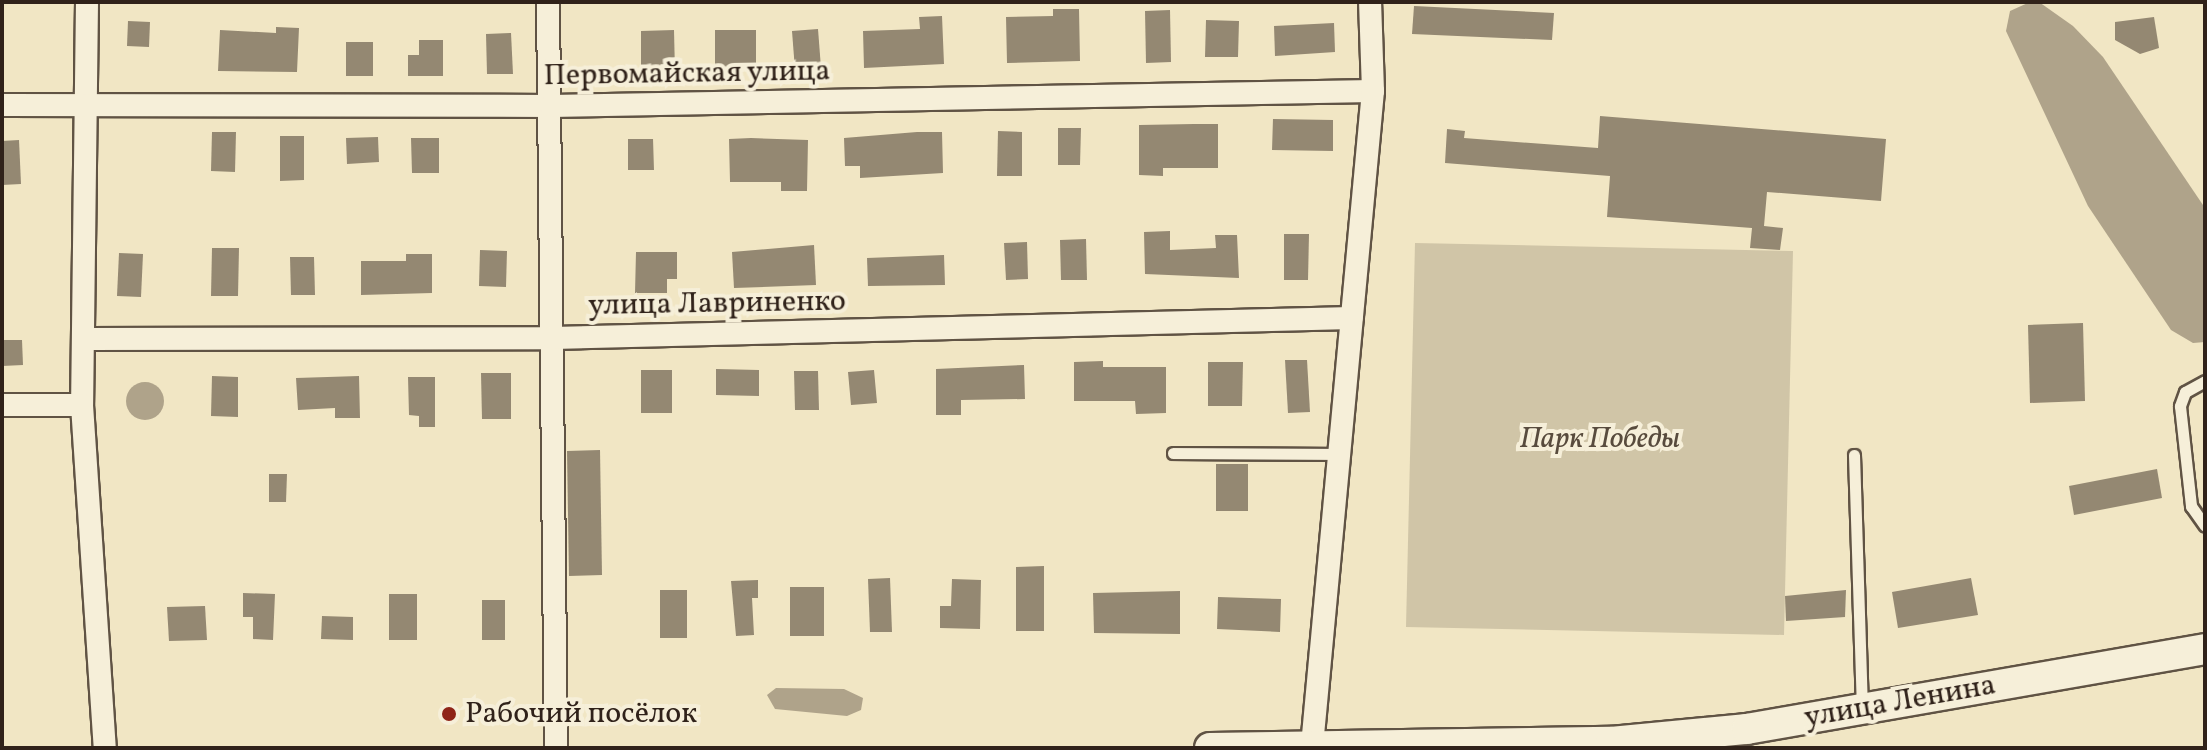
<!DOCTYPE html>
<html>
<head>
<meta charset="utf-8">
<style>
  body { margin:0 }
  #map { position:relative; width:2207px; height:750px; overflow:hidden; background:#f1e6c4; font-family:Vollkorn,serif }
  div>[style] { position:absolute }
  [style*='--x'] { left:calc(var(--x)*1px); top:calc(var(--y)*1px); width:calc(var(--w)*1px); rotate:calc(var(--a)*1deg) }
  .green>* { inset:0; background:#d0c5a7 }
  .water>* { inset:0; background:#afa38a }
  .round { border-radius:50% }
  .building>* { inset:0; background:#948872 }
  .roads { filter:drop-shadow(2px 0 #605344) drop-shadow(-2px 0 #605344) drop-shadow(0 2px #605344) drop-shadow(0 -2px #605344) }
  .service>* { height:11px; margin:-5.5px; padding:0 5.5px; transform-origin:5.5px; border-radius:5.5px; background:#f6efd9 }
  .minor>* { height:22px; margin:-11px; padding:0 11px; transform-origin:11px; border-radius:11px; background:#f6efd9 }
  .secondary>* { height:30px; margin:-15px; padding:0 15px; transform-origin:15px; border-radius:15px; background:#f6efd9 }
  .dots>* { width:22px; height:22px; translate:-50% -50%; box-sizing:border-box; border:4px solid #f6efd9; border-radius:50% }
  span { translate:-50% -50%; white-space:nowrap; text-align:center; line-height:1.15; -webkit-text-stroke:8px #f6efd9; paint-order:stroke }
  .street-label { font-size:30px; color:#30221a }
  .park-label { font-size:30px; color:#584b3d; font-style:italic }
  .poi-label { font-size:30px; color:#30221a }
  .left { translate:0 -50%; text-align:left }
  .frame { position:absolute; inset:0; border:4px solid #30221a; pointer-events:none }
</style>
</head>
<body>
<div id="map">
  <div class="green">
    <i style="clip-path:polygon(1415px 243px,1793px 251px,1784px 635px,1406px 627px)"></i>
  </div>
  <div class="water">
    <i style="clip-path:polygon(2030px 2px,2039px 2px,2073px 26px,2103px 57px,2205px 208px,2205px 342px,2193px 343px,2171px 330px,2088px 206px,2006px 31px,2010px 11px)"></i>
    <i class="round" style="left:126px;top:382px;width:38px;height:38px"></i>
    <i style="clip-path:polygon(776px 688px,844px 689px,863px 698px,861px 710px,847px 716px,775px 709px,767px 695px)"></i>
  </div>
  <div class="building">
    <i style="clip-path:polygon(1414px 6px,1554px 13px,1552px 40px,1412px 34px)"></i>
    <i style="clip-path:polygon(1053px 9px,1079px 9px,1080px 61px,1007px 63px,1006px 17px,1053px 16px)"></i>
    <i style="clip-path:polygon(1170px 10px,1171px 62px,1146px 63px,1145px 11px)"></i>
    <i style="clip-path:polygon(942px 16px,944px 64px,864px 68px,863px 31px,920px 29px,919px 17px)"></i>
    <i style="clip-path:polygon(2154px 17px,2159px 48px,2140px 54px,2115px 40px,2115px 22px)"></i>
    <i style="clip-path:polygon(1206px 20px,1239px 21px,1238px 57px,1205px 57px)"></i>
    <i style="clip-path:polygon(128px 21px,150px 22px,149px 47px,127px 46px)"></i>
    <i style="clip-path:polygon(1334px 23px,1335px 52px,1275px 56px,1274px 26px)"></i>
    <i style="clip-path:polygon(276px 27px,299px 28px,297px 72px,218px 71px,220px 30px,276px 33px)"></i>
    <i style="clip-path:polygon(818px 29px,821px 68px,795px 70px,792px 31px)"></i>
    <i style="clip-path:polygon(674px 30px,675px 73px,641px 73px,641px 31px)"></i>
    <i style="clip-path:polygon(715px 30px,756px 30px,756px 68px,715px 68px)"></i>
    <i style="clip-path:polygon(511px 33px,513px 74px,487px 74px,486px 34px)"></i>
    <i style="clip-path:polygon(419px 40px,443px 40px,443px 76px,408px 76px,408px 55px,419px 55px)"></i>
    <i style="clip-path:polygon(346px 42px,373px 42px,373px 76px,346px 76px)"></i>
    <i style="clip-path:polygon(1600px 116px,1886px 139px,1881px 201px,1767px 192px,1764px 226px,1783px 228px,1780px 250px,1750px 248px,1752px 228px,1607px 217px,1610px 176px,1445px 163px,1447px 129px,1465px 131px,1464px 138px,1598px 148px)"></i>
    <i style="clip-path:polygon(1273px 119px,1333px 120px,1333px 151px,1272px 150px)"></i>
    <i style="clip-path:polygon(1194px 124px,1218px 124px,1218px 168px,1163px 168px,1163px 176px,1139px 175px,1139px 125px)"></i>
    <i style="clip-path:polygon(1058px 128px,1081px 128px,1080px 165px,1058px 165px)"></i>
    <i style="clip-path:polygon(998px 131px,1022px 132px,1022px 176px,997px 176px)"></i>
    <i style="clip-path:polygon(212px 132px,236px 132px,235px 172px,211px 171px)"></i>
    <i style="clip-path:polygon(917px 132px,942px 132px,943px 173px,860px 178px,860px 166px,845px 166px,844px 138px)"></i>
    <i style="clip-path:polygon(280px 136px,304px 136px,304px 180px,280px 181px)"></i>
    <i style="clip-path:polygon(378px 137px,379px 162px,347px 164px,346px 138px)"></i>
    <i style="clip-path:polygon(411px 138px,439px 138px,439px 173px,412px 173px)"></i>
    <i style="clip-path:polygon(751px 138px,808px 140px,807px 191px,781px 191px,781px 182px,730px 182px,729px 139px)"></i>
    <i style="clip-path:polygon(628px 139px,653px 139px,654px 170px,628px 170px)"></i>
    <i style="clip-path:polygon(19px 140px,21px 184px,2px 185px,2px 141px)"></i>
    <i style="clip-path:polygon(1170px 231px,1170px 250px,1216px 248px,1215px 235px,1237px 235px,1239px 278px,1145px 274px,1144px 232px)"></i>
    <i style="clip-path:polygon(1284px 234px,1309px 234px,1308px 280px,1284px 280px)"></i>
    <i style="clip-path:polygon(1086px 239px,1087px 280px,1061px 280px,1060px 240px)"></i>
    <i style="clip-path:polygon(1027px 242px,1028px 279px,1006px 280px,1004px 243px)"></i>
    <i style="clip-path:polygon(814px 245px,816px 285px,734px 288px,732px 252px)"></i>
    <i style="clip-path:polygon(212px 248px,239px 248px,238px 296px,211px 296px)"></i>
    <i style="clip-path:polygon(480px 250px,507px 251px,506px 287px,479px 286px)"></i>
    <i style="clip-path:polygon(636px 252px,677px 252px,677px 279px,667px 279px,667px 293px,635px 293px)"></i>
    <i style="clip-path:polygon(119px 253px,143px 254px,141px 297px,117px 296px)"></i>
    <i style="clip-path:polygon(406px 254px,432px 254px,432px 293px,361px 295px,361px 261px,406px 261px)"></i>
    <i style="clip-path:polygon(944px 255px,945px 285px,868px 286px,867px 258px)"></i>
    <i style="clip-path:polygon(290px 257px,314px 257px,315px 295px,291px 295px)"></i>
    <i style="clip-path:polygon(2083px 323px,2085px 401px,2030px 403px,2028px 325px)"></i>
    <i style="clip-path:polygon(2px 340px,22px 340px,23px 365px,2px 366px)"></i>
    <i style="clip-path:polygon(1285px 360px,1307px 360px,1310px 412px,1288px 413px)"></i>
    <i style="clip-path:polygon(1103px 361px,1103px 367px,1166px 367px,1166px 413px,1136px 414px,1135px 401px,1074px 401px,1074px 362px)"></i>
    <i style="clip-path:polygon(1208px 362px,1243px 362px,1242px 406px,1208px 406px)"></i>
    <i style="clip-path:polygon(1024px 365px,1025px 399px,961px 400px,961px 415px,936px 415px,936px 369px)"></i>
    <i style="clip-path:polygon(716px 369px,759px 370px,759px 396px,716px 395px)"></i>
    <i style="clip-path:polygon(641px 370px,672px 370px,672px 413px,641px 413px)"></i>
    <i style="clip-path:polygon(874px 370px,877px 403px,851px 405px,848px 372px)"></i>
    <i style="clip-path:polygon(794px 371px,818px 371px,819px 410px,795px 410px)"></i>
    <i style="clip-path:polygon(481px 373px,511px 373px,511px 419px,482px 419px)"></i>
    <i style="clip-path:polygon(212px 376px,238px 377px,238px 417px,211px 416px)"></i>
    <i style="clip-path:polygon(359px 376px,360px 418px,335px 418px,335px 408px,298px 410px,296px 378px)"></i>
    <i style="clip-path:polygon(408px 377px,435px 377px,435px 427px,419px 427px,419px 416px,409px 415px)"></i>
    <i style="clip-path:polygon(600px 450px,602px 575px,569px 576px,567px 451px)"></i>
    <i style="clip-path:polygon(1216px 464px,1248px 464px,1248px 511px,1216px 511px)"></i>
    <i style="clip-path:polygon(2157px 469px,2162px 498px,2074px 515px,2069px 486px)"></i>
    <i style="clip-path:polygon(269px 474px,287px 474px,286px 502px,269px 502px)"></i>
    <i style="clip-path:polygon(1044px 566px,1044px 631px,1016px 631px,1016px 567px)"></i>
    <i style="clip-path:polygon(890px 578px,892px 632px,870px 632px,868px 579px)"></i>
    <i style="clip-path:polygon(1971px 578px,1978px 615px,1898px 628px,1892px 592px)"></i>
    <i style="clip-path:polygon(952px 579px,981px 580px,980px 629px,940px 628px,940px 606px,951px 606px)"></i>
    <i style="clip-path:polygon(758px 580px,758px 598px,752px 598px,754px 635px,736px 636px,731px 581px)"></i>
    <i style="clip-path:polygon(790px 587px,824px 587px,824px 636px,790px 636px)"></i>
    <i style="clip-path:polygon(660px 590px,687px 590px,687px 638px,660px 638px)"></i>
    <i style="clip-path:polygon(1846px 590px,1845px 617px,1786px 621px,1785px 596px)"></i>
    <i style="clip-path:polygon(1180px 591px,1180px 634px,1094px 633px,1093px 593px)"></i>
    <i style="clip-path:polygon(243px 593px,275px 594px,273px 640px,253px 639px,253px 617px,243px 617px)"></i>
    <i style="clip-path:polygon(389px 594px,417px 594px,417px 640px,389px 640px)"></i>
    <i style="clip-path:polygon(1218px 597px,1281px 599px,1280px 632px,1217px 629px)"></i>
    <i style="clip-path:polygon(482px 600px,505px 600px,505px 640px,482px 640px)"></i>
    <i style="clip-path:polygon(205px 606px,207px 640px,169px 641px,167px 607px)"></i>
    <i style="clip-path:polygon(322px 616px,353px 617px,353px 640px,321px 639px)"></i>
  </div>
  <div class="roads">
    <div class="service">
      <i style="--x:2205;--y:381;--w:23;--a:151"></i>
      <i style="--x:2185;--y:392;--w:15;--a:110"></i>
      <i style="--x:2180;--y:406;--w:101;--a:83.7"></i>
      <i style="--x:2191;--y:506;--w:24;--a:55"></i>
      <i style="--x:1173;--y:453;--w:167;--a:0.3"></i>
      <i style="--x:1854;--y:455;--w:253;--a:88.2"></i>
    </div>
    <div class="minor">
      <i style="--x:87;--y:2;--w:403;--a:90.7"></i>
      <i style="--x:82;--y:405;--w:344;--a:86.2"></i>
      <i style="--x:548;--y:2;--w:746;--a:89.39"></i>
      <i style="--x:2;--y:105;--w:549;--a:0.1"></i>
      <i style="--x:551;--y:106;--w:822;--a:-1.05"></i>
      <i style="--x:83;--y:339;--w:470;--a:-0.1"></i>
      <i style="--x:553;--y:338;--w:799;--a:-1.43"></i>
      <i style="--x:2;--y:405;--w:80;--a:0"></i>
      <i style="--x:1312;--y:746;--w:658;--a:-84.68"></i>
      <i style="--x:1373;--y:91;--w:89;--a:-91.9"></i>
    </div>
    <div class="secondary">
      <i style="--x:1210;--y:748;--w:401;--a:-0.9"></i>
      <i style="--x:1611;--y:742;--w:137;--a:-5.5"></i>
      <i style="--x:1747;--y:729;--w:465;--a:-9.9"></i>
    </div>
  </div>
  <div class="dots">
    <i style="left:449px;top:714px;background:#8f2418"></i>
  </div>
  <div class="street-label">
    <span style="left:687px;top:74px;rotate:-1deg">Первомайская улица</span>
    <span style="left:717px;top:304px;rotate:-1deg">улица Лавриненко</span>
    <span style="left:1900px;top:702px;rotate:-10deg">улица Ленина</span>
  </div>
  <div class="park-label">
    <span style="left:1600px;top:439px">Парк Победы</span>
  </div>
  <div class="poi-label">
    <span class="left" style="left:465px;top:714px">Рабочий посёлок</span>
  </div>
  <div class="frame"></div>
</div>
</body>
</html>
